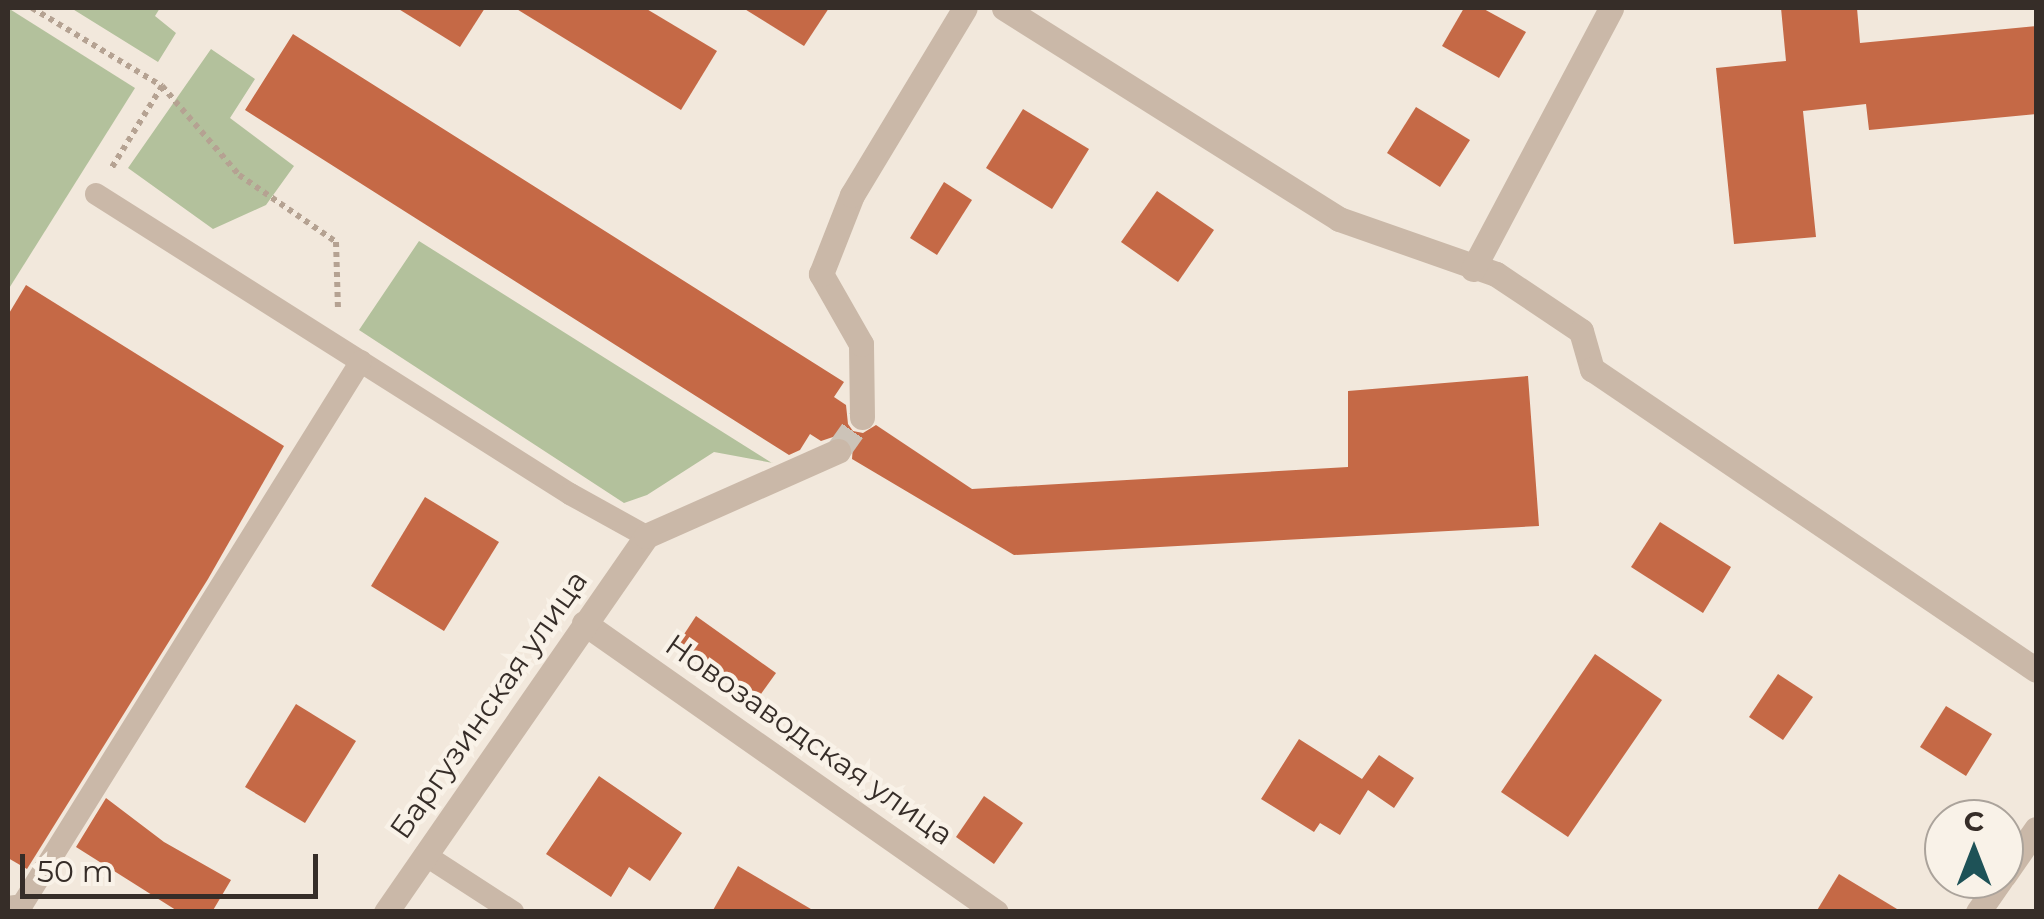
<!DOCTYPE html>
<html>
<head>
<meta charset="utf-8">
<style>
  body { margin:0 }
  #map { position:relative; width:2044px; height:919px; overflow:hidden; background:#f2e8dc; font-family:Montserrat,sans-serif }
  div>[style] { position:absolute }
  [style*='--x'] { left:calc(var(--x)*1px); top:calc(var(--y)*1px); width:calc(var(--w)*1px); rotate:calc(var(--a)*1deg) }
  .green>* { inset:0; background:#b3c19c }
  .building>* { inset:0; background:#c56946 }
  .minor-tunnel>* { height:25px; margin-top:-12.5px; transform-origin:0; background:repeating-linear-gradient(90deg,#ccc3b8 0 25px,transparent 0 37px) }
  .path>* { height:6px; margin-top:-3px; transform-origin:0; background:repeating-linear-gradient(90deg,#b5a292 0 5px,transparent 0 10px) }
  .service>* { height:22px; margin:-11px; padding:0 11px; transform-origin:11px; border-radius:11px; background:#cab8a8 }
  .minor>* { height:25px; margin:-12.5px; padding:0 12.5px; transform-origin:12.5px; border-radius:12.5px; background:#cab8a8 }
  span { translate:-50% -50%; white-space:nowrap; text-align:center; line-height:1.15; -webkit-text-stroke:9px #f9f2e8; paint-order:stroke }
  .street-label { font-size:30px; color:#362d28 }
  .frame { position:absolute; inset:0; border:10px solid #362d28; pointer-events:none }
  .north { position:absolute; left:1924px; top:799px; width:100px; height:100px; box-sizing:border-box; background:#f9f2e8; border:2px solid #aba39b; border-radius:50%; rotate:0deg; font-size:28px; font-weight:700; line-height:40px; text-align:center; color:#362d28 }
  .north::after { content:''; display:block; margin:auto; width:35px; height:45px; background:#1e5257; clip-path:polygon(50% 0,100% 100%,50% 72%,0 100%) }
  .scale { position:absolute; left:20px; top:854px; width:298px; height:45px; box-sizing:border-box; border:5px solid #362d28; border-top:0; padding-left:12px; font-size:30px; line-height:35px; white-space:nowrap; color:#362d28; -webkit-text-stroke:8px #f9f2e8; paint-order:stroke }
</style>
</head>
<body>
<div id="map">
  <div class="green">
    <i style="clip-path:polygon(8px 8px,135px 88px,8px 290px)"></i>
    <i style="clip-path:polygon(71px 8px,160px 8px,155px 16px,176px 33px,158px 62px)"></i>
    <i style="clip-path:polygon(211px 49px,255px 79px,230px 118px,294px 166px,266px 205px,213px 229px,128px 168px)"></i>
    <i style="clip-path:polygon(419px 241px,772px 463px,773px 463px,714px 452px,647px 495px,624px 503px,359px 330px)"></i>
  </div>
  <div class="building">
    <i style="clip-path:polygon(397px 8px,485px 8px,460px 47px)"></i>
    <i style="clip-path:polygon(515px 8px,645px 8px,717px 51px,681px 110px)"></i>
    <i style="clip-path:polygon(743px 8px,829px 8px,804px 46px)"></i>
    <i style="clip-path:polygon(1464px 8px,1482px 8px,1526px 32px,1499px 78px,1442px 46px)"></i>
    <i style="clip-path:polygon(1781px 8px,1857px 8px,1860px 43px,2036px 26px,2036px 114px,1869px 130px,1866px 104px,1803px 111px,1816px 237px,1734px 244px,1716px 68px,1786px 61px)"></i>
    <i style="clip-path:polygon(293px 34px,844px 382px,834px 397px,846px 405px,848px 424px,853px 431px,863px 433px,876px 425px,972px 489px,1348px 467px,1348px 391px,1528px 376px,1539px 526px,1014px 555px,852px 459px,853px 445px,847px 437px,839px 435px,821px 441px,810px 434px,800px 450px,789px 455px,245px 110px)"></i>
    <i style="clip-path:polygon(1416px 107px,1470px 140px,1440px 187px,1387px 153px)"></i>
    <i style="clip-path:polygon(1023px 109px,1089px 149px,1052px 209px,986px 168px)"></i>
    <i style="clip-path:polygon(944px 182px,972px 200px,937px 255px,910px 238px)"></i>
    <i style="clip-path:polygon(1157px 191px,1214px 230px,1178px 282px,1121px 242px)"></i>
    <i style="clip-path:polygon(26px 285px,284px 446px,208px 579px,27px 869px,8px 858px,8px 315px)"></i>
    <i style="clip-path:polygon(425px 497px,499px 542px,444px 631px,371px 586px)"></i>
    <i style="clip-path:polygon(1660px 522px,1731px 567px,1703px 613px,1631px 567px)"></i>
    <i style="clip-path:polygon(696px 616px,776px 673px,756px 701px,677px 645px)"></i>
    <i style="clip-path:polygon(1595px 654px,1662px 700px,1568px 837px,1501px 792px)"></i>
    <i style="clip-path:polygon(1778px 674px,1813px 697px,1783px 740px,1749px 717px)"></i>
    <i style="clip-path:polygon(296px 704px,356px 741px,305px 823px,245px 787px)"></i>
    <i style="clip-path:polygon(1946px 706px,1992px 734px,1966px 776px,1920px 747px)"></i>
    <i style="clip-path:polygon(1299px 739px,1362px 779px,1379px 755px,1414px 778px,1394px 808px,1368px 790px,1340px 835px,1320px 823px,1314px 832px,1261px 799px)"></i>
    <i style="clip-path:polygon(599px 776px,682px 833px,650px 881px,629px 867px,611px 897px,546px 854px)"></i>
    <i style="clip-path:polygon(984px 796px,1023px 823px,994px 864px,956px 837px)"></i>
    <i style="clip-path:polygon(106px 798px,164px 842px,231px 880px,212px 912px,179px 912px,76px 847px)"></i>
    <i style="clip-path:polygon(738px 866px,816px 912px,712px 912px)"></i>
    <i style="clip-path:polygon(1839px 874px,1902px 912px,1816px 912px)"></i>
  </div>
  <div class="minor-tunnel">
    <i style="--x:838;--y:451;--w:42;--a:-54.8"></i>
  </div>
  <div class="path">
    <i style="--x:32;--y:8;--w:152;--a:31"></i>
    <i style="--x:162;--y:86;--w:97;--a:121.6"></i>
    <i style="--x:162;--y:86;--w:118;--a:49.1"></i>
    <i style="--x:239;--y:175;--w:118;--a:34.6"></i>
    <i style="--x:336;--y:242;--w:68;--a:88.3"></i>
  </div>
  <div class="service">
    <i style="--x:96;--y:194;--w:561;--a:32.33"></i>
    <i style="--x:570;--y:494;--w:87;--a:28.9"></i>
    <i style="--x:425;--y:855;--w:105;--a:32.9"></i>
    <i style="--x:8;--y:907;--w:14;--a:-8"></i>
    <i style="--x:22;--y:905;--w:641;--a:-58.07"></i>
  </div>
  <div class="minor">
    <i style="--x:1004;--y:8;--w:396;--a:32.2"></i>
    <i style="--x:1339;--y:219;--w:166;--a:19.3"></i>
    <i style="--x:1496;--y:274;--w:102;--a:33.8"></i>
    <i style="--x:1581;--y:331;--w:40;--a:74"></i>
    <i style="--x:1592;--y:369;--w:536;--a:34.13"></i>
    <i style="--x:1473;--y:269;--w:295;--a:-62.1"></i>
    <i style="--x:862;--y:417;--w:73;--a:-90.8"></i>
    <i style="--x:861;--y:344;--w:81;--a:-119.7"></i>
    <i style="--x:821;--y:274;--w:85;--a:-68.6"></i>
    <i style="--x:852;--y:195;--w:218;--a:-58.9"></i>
    <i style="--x:584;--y:623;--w:503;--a:35.05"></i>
    <i style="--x:2004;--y:875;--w:56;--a:-55.2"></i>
    <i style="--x:386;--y:912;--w:457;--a:-55.3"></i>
    <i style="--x:646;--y:536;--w:210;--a:-23.9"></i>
    <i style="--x:1978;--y:912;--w:40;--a:-55.1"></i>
  </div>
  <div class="street-label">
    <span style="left:489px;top:705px;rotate:-55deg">Баргузинская улица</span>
    <span style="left:809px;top:740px;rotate:35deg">Новозаводская улица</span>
  </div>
  <div class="frame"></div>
  <div class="north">С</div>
  <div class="scale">50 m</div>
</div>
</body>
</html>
